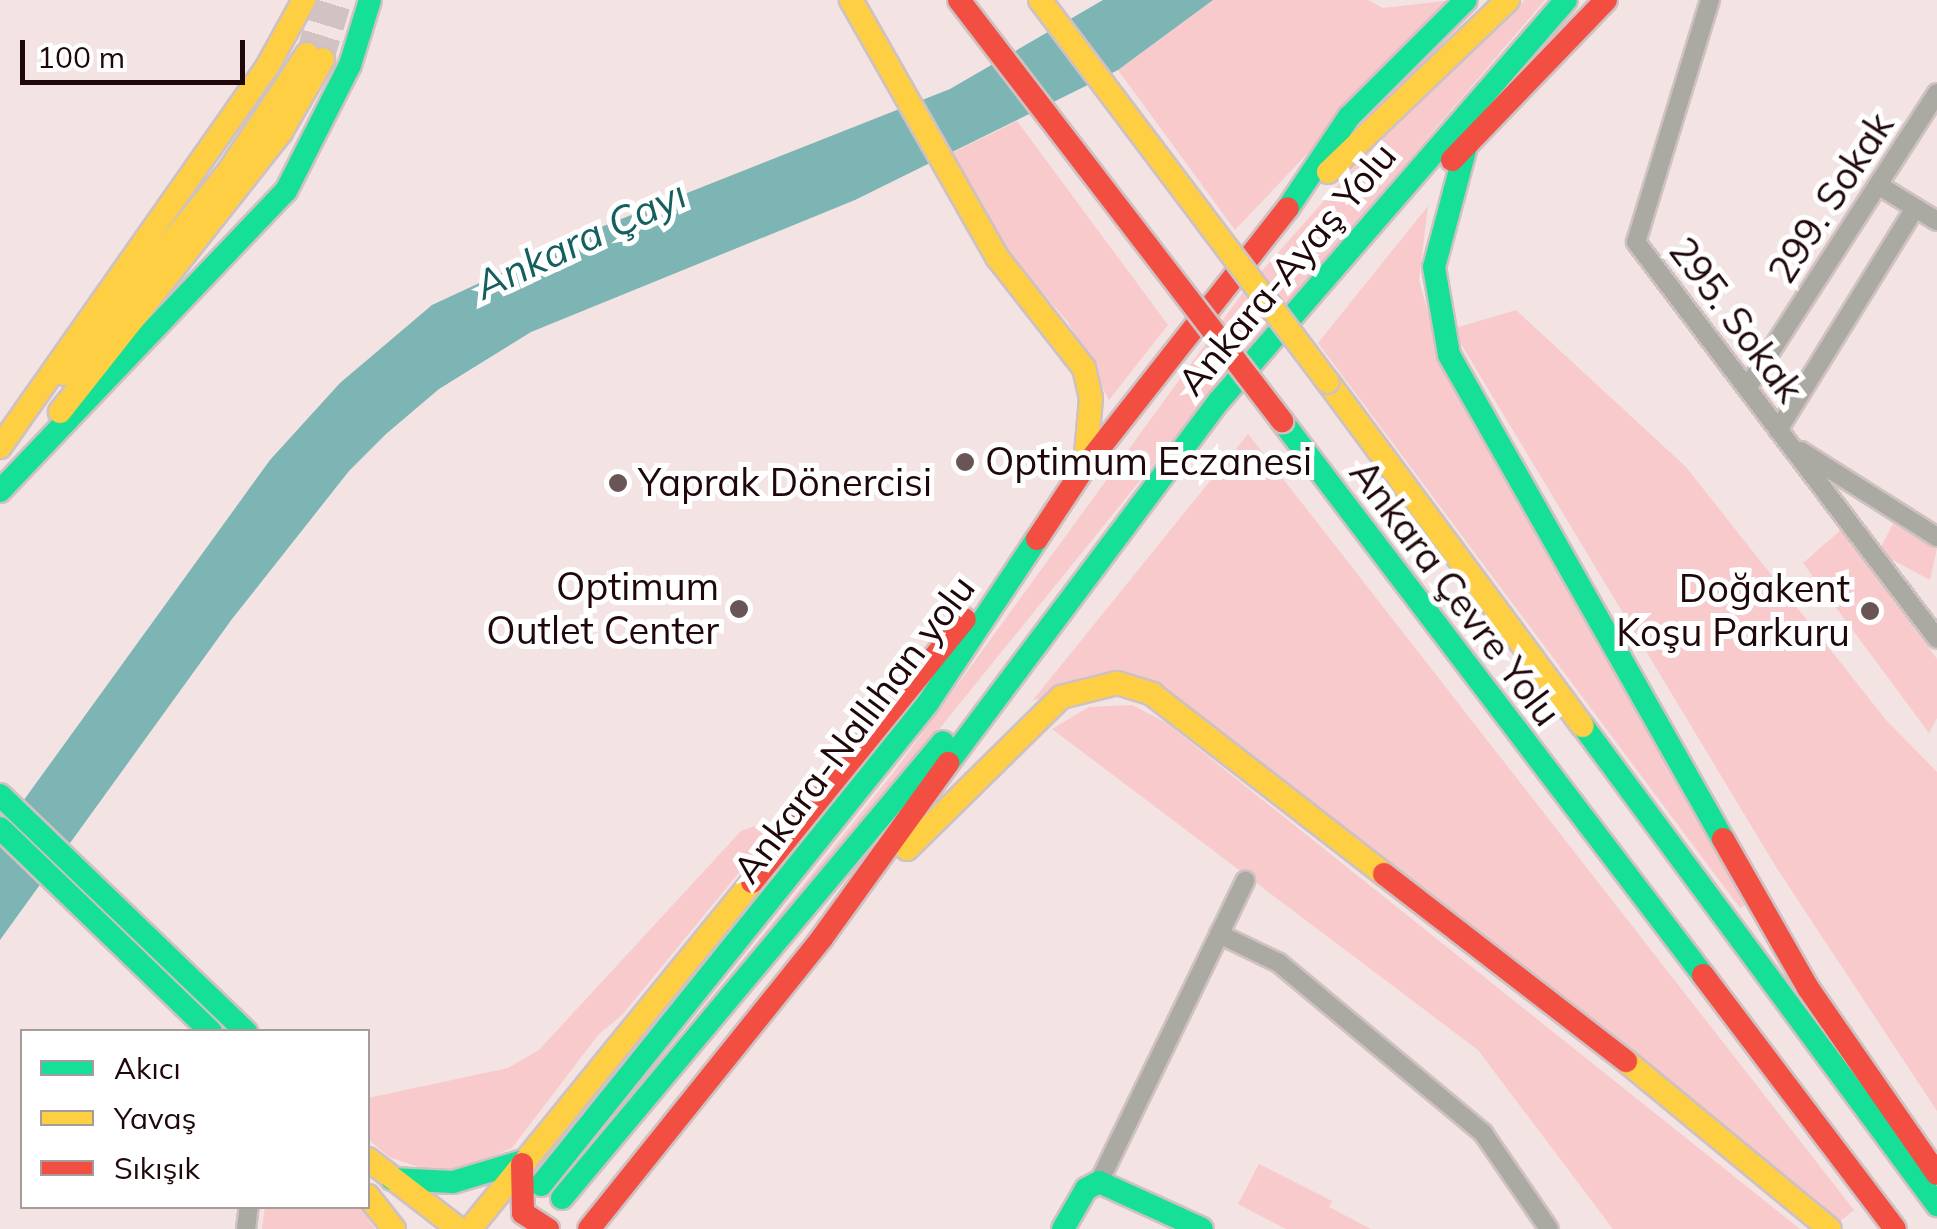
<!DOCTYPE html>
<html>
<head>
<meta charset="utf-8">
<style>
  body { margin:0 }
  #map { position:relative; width:1937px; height:1229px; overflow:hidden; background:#f3e3e3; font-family:Mulish,sans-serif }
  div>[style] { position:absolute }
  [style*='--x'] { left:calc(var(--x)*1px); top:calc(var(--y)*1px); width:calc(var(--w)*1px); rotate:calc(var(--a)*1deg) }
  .green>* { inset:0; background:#f8cacc }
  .water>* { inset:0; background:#7cb5b4 }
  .secondary-tunnel>* { height:22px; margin-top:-11px; transform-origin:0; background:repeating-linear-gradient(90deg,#d3c2c2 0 22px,transparent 0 33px) }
  .roads { filter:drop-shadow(2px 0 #cfc1c2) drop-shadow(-2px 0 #cfc1c2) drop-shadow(0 2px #cfc1c2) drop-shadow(0 -2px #cfc1c2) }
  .street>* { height:18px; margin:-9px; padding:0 9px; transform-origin:9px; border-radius:9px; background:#aaaaa3 }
  .fast>* { height:22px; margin:-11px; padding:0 11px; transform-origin:11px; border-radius:11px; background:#16e098 }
  .slow>* { height:22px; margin:-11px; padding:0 11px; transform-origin:11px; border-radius:11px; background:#ffcf43 }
  .jam>* { height:22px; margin:-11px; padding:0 11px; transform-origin:11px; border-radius:11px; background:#f24e42 }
  .bridges { filter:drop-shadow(2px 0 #cfc1c2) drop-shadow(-2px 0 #cfc1c2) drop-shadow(0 2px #cfc1c2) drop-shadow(0 -2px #cfc1c2) }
  .slow-bridge>* { height:22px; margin:-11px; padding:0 11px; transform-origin:11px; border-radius:11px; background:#ffcf43 }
  .jam-bridge>* { height:22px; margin:-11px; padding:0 11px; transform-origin:11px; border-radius:11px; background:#f24e42 }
  .dots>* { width:28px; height:28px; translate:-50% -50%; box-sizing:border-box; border:5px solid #fff; border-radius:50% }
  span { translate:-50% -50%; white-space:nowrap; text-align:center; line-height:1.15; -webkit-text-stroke:10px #fff; paint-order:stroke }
  .street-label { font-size:38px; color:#1f070a }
  .poi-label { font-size:38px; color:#1f070a }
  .left { translate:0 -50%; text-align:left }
  .right { translate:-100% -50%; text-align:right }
  .water-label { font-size:40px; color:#155f5e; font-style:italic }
  .legend { position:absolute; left:20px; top:1029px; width:350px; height:180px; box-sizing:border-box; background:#fff; border:2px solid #a59c9d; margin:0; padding:12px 18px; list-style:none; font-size:30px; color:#1f070a }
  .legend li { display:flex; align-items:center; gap:20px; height:50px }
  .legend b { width:50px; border:2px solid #a59c9d }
  .scale { position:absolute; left:20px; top:40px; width:225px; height:45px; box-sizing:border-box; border:5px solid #1f070a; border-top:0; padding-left:12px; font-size:30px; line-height:35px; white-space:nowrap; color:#1f070a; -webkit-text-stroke:8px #fff; paint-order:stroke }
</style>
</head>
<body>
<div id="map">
  <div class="green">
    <i style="clip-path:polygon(1213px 0,1368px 0,1383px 8px,1453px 0,1235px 230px,1118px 70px)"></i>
    <i style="clip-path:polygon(1525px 0,1545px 0,1210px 394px,561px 1197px,555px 1193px,894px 772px,1244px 291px,1362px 158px)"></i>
    <i style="clip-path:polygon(1017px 121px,1168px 325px,1109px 400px,1068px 322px,1016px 263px,946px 156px)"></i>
    <i style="clip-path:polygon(1428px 206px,1419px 280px,1435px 338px,1754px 900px,1740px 908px,1318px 343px)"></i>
    <i style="clip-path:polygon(1516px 310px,1686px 467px,1886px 720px,1937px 772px,1937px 1111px,1776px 867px,1452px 329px)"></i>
    <i style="clip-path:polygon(1248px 434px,1854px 1210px,1840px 1221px,1155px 680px,1033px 700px)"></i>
    <i style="clip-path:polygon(1893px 524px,1937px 548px,1930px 580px,1878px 552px)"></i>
    <i style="clip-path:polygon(1841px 530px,1937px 659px,1937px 718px,1929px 733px,1803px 563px)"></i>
    <i style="clip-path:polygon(1132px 705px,1165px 722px,1800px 1229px,1613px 1229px,1478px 1050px,1052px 729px,1089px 707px)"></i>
    <i style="clip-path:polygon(768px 821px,765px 841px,622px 1015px,598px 1035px,512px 1148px,465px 1168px,427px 1170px,389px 1157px,368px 1139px,368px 1098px,508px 1068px,539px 1050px,741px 831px)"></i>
    <i style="clip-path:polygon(1259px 1164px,1332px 1201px,1329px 1207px,1371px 1229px,1286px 1229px,1238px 1204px)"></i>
    <i style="clip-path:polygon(265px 1206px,360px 1207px,375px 1229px,262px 1229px)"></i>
  </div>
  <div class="water">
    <i style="clip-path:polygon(1103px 0,1213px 0,1118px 70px,855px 200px,531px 332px,439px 389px,386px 434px,349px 471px,232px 619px,0 940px,0 833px,270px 460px,340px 383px,432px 305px,596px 229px,950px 89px)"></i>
  </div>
  <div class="secondary-tunnel">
    <i style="--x:307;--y:54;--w:56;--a:-73.5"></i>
    <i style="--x:323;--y:59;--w:62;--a:-73"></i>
  </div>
  <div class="roads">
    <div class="street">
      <i style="--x:1710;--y:0;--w:253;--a:107"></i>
      <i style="--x:1636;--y:242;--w:498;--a:52.8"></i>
      <i style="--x:1878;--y:185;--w:69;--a:31.4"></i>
      <i style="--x:1747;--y:388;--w:351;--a:-57.2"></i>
      <i style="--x:1778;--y:430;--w:261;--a:-58.3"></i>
      <i style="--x:1801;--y:451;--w:161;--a:32.3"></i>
      <i style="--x:1219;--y:934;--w:67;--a:25.8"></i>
      <i style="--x:1279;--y:963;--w:266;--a:39.8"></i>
      <i style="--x:1483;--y:1133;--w:116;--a:55.5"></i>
      <i style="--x:1099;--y:1182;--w:335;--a:-64.1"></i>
      <i style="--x:246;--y:1229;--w:23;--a:-83"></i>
    </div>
    <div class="fast">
      <i style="--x:1466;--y:147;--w:124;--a:104.9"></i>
      <i style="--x:1434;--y:267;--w:89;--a:80.3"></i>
      <i style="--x:1449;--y:355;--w:556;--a:60.49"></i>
      <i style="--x:1288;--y:208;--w:110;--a:-56.2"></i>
      <i style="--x:1349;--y:117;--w:165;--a:-45"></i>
      <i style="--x:1282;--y:421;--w:696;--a:52.77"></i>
      <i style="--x:0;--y:491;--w:414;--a:-46.4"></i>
      <i style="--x:286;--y:191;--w:141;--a:-63.1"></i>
      <i style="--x:350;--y:65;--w:68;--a:-72.9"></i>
      <i style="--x:1583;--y:726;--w:596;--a:53.53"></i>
      <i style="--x:948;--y:763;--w:452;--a:-53.2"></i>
      <i style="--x:1219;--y:401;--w:530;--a:-49.13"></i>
      <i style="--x:0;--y:795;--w:342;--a:43.9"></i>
      <i style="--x:0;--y:828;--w:293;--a:44"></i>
      <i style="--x:392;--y:1179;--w:61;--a:2.8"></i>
      <i style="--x:453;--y:1182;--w:73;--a:-16.7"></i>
      <i style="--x:541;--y:1185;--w:618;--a:-51.24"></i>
      <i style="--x:928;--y:703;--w:197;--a:-56.4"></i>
      <i style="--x:562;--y:1198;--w:594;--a:-50.12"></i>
      <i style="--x:1063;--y:1229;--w:46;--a:-60.1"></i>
      <i style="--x:1086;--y:1189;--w:15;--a:-28"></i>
      <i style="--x:1099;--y:1182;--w:113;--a:24.5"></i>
    </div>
    <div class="slow">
      <i style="--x:851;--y:0;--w:296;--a:60.4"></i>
      <i style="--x:997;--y:257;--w:141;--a:51.9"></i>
      <i style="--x:1084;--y:368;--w:31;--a:77"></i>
      <i style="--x:1091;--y:398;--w:69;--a:95"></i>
      <i style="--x:1328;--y:172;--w:249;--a:-43.7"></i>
      <i style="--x:64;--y:374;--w:260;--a:-50.9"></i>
      <i style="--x:228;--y:172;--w:142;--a:-56.2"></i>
      <i style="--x:1328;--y:382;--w:428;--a:53.5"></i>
      <i style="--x:60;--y:412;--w:357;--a:-51.7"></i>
      <i style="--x:281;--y:132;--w:84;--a:-60.1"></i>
      <i style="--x:0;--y:447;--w:462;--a:-54.9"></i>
      <i style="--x:266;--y:69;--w:79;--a:-61.2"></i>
      <i style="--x:907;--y:849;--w:216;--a:-44.6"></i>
      <i style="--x:1061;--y:697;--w:58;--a:-14"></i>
      <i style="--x:1117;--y:683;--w:37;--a:17"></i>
      <i style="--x:1152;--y:694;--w:294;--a:37.8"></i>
      <i style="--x:1626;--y:1061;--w:264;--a:39.5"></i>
      <i style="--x:368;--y:1159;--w:115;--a:37.6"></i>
      <i style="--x:368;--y:1196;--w:42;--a:51.8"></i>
      <i style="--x:470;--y:1229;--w:447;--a:-50.9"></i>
    </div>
    <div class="jam">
      <i style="--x:1452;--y:160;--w:222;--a:-46.1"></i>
      <i style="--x:1037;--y:539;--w:85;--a:-56.5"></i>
      <i style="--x:1084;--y:468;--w:330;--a:-51.9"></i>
      <i style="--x:1723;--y:839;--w:172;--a:60.3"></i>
      <i style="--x:1808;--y:988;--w:226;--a:55.3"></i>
      <i style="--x:1384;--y:874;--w:306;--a:37.7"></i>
      <i style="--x:752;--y:882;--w:338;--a:-51"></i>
      <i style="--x:1703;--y:975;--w:318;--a:52.9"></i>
      <i style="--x:522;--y:1164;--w:49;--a:88.8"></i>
      <i style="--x:523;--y:1213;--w:30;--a:33"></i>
      <i style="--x:589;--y:1229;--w:373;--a:-51.3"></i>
      <i style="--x:822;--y:938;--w:216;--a:-54.2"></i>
    </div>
  </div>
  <div class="bridges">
    <div class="slow-bridge">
      <i style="--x:1040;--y:0;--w:478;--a:53"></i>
    </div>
    <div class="jam-bridge">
      <i style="--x:959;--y:0;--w:531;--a:52.5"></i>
    </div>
  </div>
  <div class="dots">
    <i style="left:965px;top:462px;background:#695456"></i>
    <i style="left:618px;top:483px;background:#695456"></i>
    <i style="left:739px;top:609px;background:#695456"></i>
    <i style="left:1870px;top:611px;background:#695456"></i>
  </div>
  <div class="street-label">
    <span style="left:1831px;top:198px;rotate:-57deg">299. Sokak</span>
    <span style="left:1287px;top:269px;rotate:-50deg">Ankara-Ayaş Yolu</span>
    <span style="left:1736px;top:320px;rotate:53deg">295. Sokak</span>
    <span style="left:1455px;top:593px;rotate:53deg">Ankara Çevre Yolu</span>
    <span style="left:854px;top:729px;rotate:-53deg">Ankara-Nallıhan yolu</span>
  </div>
  <div class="poi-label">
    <span class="left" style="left:985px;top:462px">Optimum Eczanesi</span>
    <span class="left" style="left:638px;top:483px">Yaprak Dönercisi</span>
    <span class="right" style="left:719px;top:609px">Optimum<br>Outlet Center</span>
    <span class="right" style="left:1850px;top:611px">Doğakent<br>Koşu Parkuru</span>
  </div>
  <div class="water-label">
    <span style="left:580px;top:239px;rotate:-25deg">Ankara Çayı</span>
  </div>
  <ul class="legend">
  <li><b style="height:12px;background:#16e098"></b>Akıcı</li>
  <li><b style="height:12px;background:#ffcf43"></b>Yavaş</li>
  <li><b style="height:12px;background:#f24e42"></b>Sıkışık</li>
  </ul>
  <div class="scale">100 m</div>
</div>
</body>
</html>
